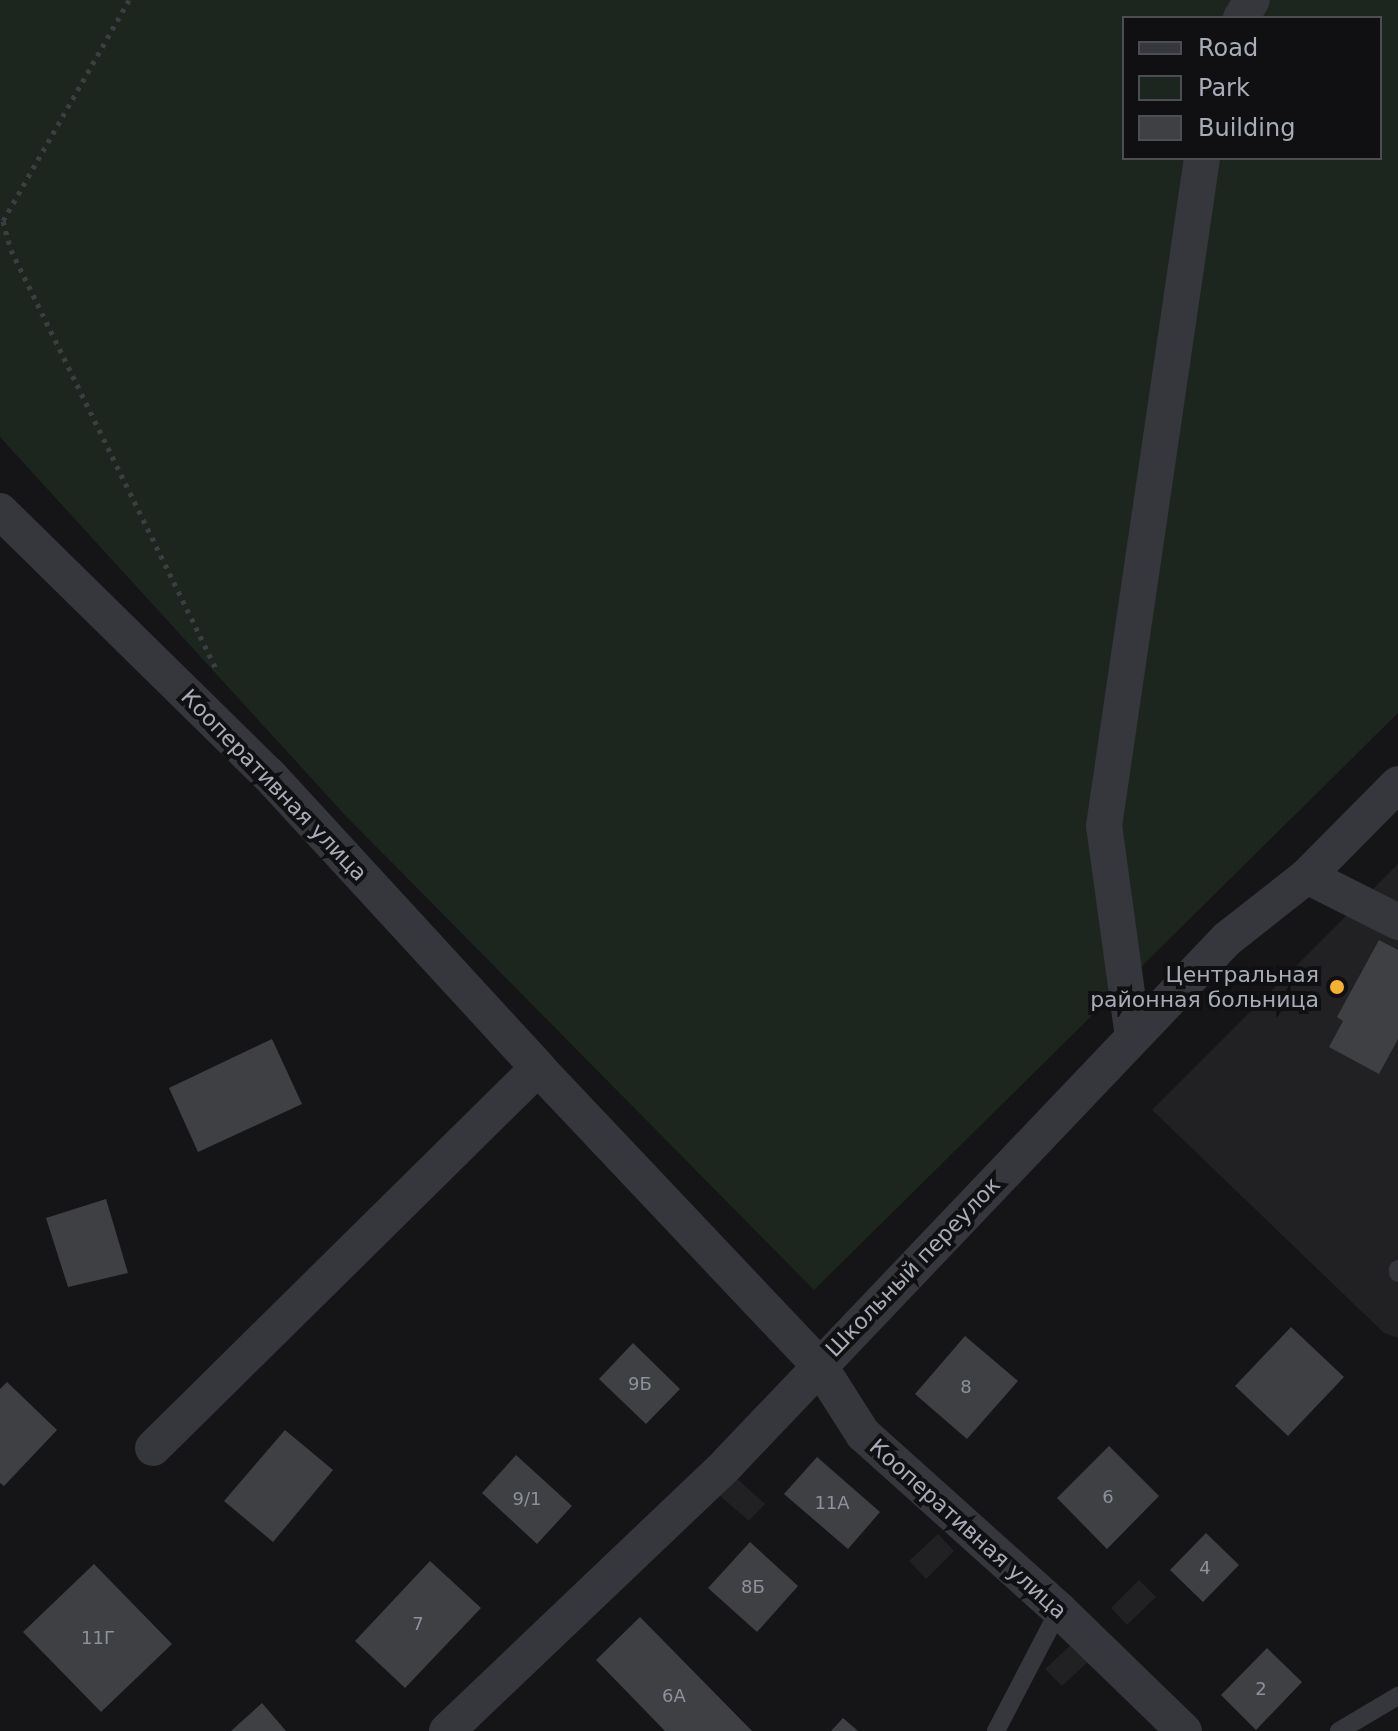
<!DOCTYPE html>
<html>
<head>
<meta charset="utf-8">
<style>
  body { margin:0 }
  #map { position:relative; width:1398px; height:1731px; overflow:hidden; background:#151517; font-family:"DejaVu Sans",sans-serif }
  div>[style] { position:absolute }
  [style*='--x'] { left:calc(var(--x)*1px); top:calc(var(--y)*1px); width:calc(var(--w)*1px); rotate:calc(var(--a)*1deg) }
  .built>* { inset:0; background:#212124 }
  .green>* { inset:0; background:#1d261e }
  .building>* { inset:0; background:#3f4044 }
  .path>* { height:5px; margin-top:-2.5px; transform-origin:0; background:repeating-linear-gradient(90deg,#3c3e44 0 4px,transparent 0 10px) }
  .service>* { height:18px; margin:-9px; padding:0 9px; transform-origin:9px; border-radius:9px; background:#36373d }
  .minor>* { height:36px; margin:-18px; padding:0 18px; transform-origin:18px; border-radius:18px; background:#36373d }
  .dots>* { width:22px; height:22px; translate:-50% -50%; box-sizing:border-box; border:4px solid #101012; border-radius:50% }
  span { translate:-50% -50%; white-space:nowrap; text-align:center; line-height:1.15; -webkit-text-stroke:8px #101012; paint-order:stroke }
  .number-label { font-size:18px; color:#8d919b }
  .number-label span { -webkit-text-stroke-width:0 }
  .street-label { font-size:22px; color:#a7acb8 }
  .poi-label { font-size:22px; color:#a7acb8 }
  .right { translate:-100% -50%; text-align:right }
  .legend { position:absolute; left:1122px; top:16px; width:260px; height:144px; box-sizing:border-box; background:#101012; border:2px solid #4c4e54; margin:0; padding:10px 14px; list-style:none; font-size:24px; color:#a7acb8 }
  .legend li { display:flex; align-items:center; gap:16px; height:40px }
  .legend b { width:40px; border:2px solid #4c4e54 }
</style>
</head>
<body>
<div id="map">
  <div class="built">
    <i style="clip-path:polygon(1398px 864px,1398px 1338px,1384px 1333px,1152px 1110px)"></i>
    <i style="clip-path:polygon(735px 1477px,765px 1504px,749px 1521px,719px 1495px)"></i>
    <i style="clip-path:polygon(938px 1534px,954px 1551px,926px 1579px,909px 1561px)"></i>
    <i style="clip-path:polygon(1139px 1580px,1156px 1597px,1127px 1625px,1111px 1608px)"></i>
    <i style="clip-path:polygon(1074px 1642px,1091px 1659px,1062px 1686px,1045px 1669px)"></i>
  </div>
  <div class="green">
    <i style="clip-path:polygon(evenodd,0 0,1398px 0,1398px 713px,814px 1290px,344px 814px,0 437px,0 0,1124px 18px,1380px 18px,1380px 158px,1124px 158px,1124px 18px)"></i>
  </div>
  <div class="building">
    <i style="clip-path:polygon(1379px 940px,1398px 950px,1398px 1039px,1379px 1074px,1329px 1047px,1343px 1021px,1337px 1017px)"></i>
    <i style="clip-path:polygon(272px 1039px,302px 1104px,198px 1152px,169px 1088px)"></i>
    <i style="clip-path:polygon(106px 1199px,128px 1273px,68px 1287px,46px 1218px)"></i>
    <i style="clip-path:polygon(1291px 1327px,1344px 1377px,1288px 1436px,1235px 1386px)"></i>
    <i style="clip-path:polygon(965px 1336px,1018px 1381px,967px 1439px,915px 1394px)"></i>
    <i style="clip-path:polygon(633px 1343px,680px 1389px,646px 1424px,599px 1379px)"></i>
    <i style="clip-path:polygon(7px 1382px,57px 1430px,4px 1486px,0 1483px,0 1389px)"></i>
    <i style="clip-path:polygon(285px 1430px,333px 1470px,273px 1542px,224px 1501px)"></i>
    <i style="clip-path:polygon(1109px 1446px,1159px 1496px,1107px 1549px,1057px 1498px)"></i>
    <i style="clip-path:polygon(516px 1455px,572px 1506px,537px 1544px,482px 1493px)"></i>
    <i style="clip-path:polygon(817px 1457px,880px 1512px,848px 1549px,784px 1494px)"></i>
    <i style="clip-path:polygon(1206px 1533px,1239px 1565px,1203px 1602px,1170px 1570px)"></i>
    <i style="clip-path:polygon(750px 1542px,798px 1586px,757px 1632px,708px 1588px)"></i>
    <i style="clip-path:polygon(430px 1561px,481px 1608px,405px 1688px,355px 1641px)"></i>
    <i style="clip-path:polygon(94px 1564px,172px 1644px,101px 1712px,23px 1632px)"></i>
    <i style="clip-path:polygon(640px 1617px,752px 1731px,665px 1731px,596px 1660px)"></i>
    <i style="clip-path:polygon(1267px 1648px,1302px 1682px,1256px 1730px,1221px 1695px)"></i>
    <i style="clip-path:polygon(262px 1703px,286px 1731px,231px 1731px)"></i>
    <i style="clip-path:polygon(843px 1718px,858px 1731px,831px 1731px)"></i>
  </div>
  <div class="path">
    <i style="--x:129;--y:0;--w:254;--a:119.7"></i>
    <i style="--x:3;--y:221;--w:30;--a:75"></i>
    <i style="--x:11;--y:250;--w:470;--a:63.9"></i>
  </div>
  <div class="service">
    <i style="--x:1398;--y:1269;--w:4;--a:90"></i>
    <i style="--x:996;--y:1731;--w:136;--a:-62.5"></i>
    <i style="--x:1339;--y:1731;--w:69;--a:-30.7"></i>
  </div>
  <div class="minor">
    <i style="--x:1241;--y:18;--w:21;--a:-59"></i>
    <i style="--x:0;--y:511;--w:377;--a:44.5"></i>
    <i style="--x:269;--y:775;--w:398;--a:47.4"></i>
    <i style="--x:538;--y:1068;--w:409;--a:46.6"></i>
    <i style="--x:819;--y:1365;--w:82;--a:57.5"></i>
    <i style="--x:863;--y:1434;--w:263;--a:41.9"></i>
    <i style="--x:1059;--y:1610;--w:174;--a:44.1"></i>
    <i style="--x:1307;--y:876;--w:129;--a:-45.3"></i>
    <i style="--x:1133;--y:1037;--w:213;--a:-97.8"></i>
    <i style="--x:1104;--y:826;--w:675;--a:-81.65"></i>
    <i style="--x:153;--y:1448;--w:541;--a:-44.63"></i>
    <i style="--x:447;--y:1731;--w:388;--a:-43.6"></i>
    <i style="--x:728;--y:1463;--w:724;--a:-46.4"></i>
    <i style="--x:1227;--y:939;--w:102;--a:-38.2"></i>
    <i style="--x:1307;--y:876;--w:102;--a:26.8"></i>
  </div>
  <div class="dots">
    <i style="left:1337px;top:987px;background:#f7b12e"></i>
  </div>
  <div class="number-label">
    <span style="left:640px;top:1384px">9Б</span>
    <span style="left:966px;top:1387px">8</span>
    <span style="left:1108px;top:1497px">6</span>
    <span style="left:527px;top:1499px">9/1</span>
    <span style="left:832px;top:1503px">11А</span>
    <span style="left:1205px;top:1568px">4</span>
    <span style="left:753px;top:1587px">8Б</span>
    <span style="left:418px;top:1624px">7</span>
    <span style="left:98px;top:1638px">11Г</span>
    <span style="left:1261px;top:1689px">2</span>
    <span style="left:674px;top:1696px">6А</span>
  </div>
  <div class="street-label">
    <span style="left:274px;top:785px;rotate:46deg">Кооперативная улица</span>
    <span style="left:913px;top:1267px;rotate:-46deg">Школьный переулок</span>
    <span style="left:968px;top:1529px;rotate:42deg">Кооперативная улица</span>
  </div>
  <div class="poi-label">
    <span class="right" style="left:1319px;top:987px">Центральная<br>районная больница</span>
  </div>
  <ul class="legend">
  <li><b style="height:10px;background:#36373d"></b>Road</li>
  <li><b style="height:22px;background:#1d261e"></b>Park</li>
  <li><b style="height:22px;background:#3f4044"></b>Building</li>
  </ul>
</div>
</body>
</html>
